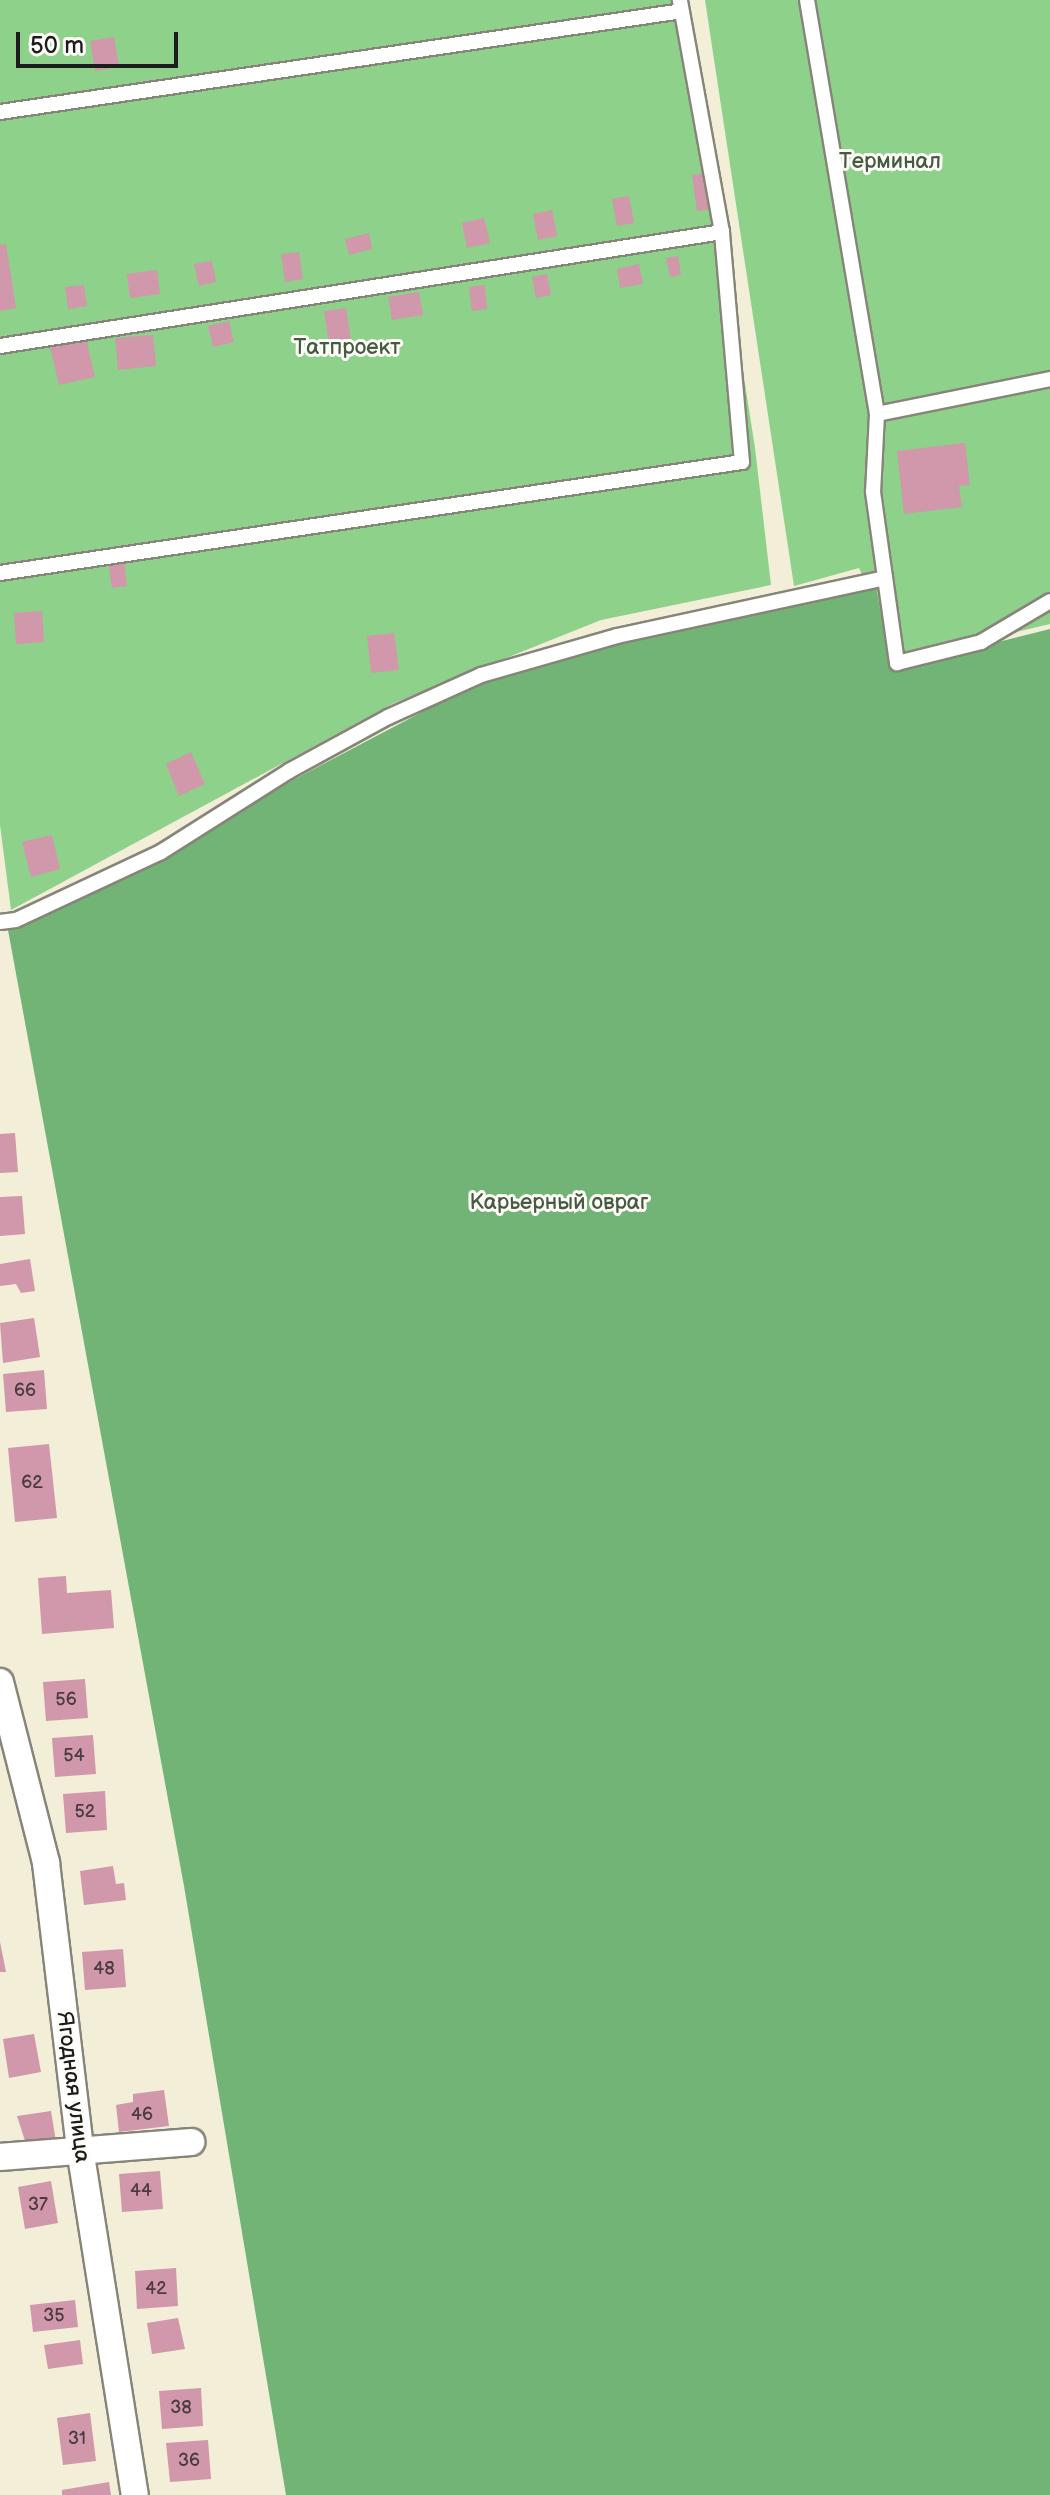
<!DOCTYPE html>
<html>
<head>
<meta charset="utf-8">
<style>
  body { margin:0 }
  #map { position:relative; width:1050px; height:2495px; overflow:hidden; background:#f2eed8; font-family:"Balsamiq Sans",sans-serif }
  div>[style] { position:absolute }
  [style*='--x'] { left:calc(var(--x)*1px); top:calc(var(--y)*1px); width:calc(var(--w)*1px); rotate:calc(var(--a)*1deg) }
  .green>* { inset:0; background:#8ed18a }
  .forest>* { inset:0; background:#72b376 }
  .building>* { inset:0; background:#d197ab }
  .roads { filter:drop-shadow(2px 0 #87857a) drop-shadow(-2px 0 #87857a) drop-shadow(0 2px #87857a) drop-shadow(0 -2px #87857a) }
  .service>* { height:14px; margin:-7px; padding:0 7px; transform-origin:7px; border-radius:7px; background:#fff }
  .minor>* { height:26px; margin:-13px; padding:0 13px; transform-origin:13px; border-radius:13px; background:#fff }
  span { translate:-50% -50%; white-space:nowrap; text-align:center; line-height:1.15; -webkit-text-stroke:6px #fdfcf7; paint-order:stroke }
  .number-label { font-size:18px; color:#493b40 }
  .number-label span { -webkit-text-stroke-width:0 }
  .park-label { font-size:22px; color:#445b42 }
  .street-label { font-size:22px; color:#1c1c1c }
  .scale { position:absolute; left:16px; top:32px; width:162px; height:36px; box-sizing:border-box; border:4px solid #1c1c1c; border-top:0; padding-left:10px; font-size:24px; line-height:28px; white-space:nowrap; color:#1c1c1c; -webkit-text-stroke:6px #fdfcf7; paint-order:stroke }
</style>
</head>
<body>
<div id="map">
  <div class="green">
    <i style="clip-path:polygon(0 0,685px 0,755px 448px,771px 585px,601px 620px,394px 703px,11px 910px,0 825px)"></i>
    <i style="clip-path:polygon(705px 0,1050px 0,1050px 624px,900px 659px,859px 568px,794px 586px)"></i>
  </div>
  <div class="forest">
    <i style="clip-path:polygon(873px 572px,891px 669px,1050px 629px,1050px 2495px,286px 2495px,184px 1886px,8px 930px,479px 682px)"></i>
  </div>
  <div class="building">
    <i style="clip-path:polygon(114px 37px,119px 67px,95px 71px,90px 41px)"></i>
    <i style="clip-path:polygon(707px 173px,713px 209px,697px 211px,692px 175px)"></i>
    <i style="clip-path:polygon(629px 196px,634px 223px,617px 226px,612px 199px)"></i>
    <i style="clip-path:polygon(552px 210px,557px 236px,538px 240px,533px 214px)"></i>
    <i style="clip-path:polygon(484px 218px,490px 243px,467px 248px,462px 223px)"></i>
    <i style="clip-path:polygon(369px 233px,372px 249px,349px 255px,345px 239px)"></i>
    <i style="clip-path:polygon(6px 244px,16px 308px,0 311px,0 245px)"></i>
    <i style="clip-path:polygon(299px 252px,303px 279px,285px 282px,281px 254px)"></i>
    <i style="clip-path:polygon(678px 256px,681px 275px,670px 277px,666px 258px)"></i>
    <i style="clip-path:polygon(212px 261px,216px 282px,199px 286px,194px 264px)"></i>
    <i style="clip-path:polygon(639px 264px,643px 284px,620px 288px,617px 269px)"></i>
    <i style="clip-path:polygon(157px 270px,160px 294px,130px 298px,127px 274px)"></i>
    <i style="clip-path:polygon(547px 274px,551px 295px,536px 298px,532px 277px)"></i>
    <i style="clip-path:polygon(84px 285px,87px 306px,68px 309px,65px 287px)"></i>
    <i style="clip-path:polygon(485px 285px,487px 309px,472px 311px,469px 287px)"></i>
    <i style="clip-path:polygon(419px 292px,423px 315px,392px 320px,388px 297px)"></i>
    <i style="clip-path:polygon(346px 308px,351px 341px,329px 345px,324px 311px)"></i>
    <i style="clip-path:polygon(229px 321px,234px 342px,213px 347px,208px 326px)"></i>
    <i style="clip-path:polygon(153px 335px,156px 366px,118px 370px,115px 338px)"></i>
    <i style="clip-path:polygon(86px 339px,95px 377px,59px 385px,50px 347px)"></i>
    <i style="clip-path:polygon(965px 443px,970px 485px,959px 486px,962px 507px,904px 514px,897px 451px)"></i>
    <i style="clip-path:polygon(124px 560px,127px 586px,112px 588px,108px 562px)"></i>
    <i style="clip-path:polygon(42px 611px,44px 642px,16px 644px,14px 613px)"></i>
    <i style="clip-path:polygon(394px 633px,399px 670px,371px 673px,367px 636px)"></i>
    <i style="clip-path:polygon(191px 752px,205px 784px,179px 796px,166px 764px)"></i>
    <i style="clip-path:polygon(52px 835px,60px 869px,31px 877px,22px 842px)"></i>
    <i style="clip-path:polygon(15px 1133px,18px 1172px,0 1173px,0 1134px)"></i>
    <i style="clip-path:polygon(22px 1196px,25px 1234px,0 1236px,0 1197px)"></i>
    <i style="clip-path:polygon(30px 1259px,35px 1291px,21px 1293px,16px 1284px,0 1286px,0 1264px)"></i>
    <i style="clip-path:polygon(34px 1318px,40px 1357px,3px 1363px,0 1323px)"></i>
    <i style="clip-path:polygon(44px 1370px,47px 1409px,6px 1412px,3px 1374px)"></i>
    <i style="clip-path:polygon(49px 1444px,57px 1518px,15px 1522px,8px 1448px)"></i>
    <i style="clip-path:polygon(66px 1576px,67px 1593px,111px 1590px,114px 1628px,42px 1634px,38px 1578px)"></i>
    <i style="clip-path:polygon(85px 1679px,88px 1718px,46px 1721px,43px 1682px)"></i>
    <i style="clip-path:polygon(93px 1735px,96px 1774px,55px 1777px,52px 1738px)"></i>
    <i style="clip-path:polygon(105px 1791px,107px 1830px,66px 1833px,63px 1794px)"></i>
    <i style="clip-path:polygon(113px 1866px,116px 1884px,124px 1883px,126px 1900px,84px 1905px,80px 1871px)"></i>
    <i style="clip-path:polygon(0 1942px,6px 1972px,0 1972px)"></i>
    <i style="clip-path:polygon(123px 1949px,126px 1987px,85px 1990px,82px 1952px)"></i>
    <i style="clip-path:polygon(34px 2034px,41px 2072px,9px 2078px,3px 2039px)"></i>
    <i style="clip-path:polygon(164px 2090px,169px 2126px,119px 2132px,116px 2105px,133px 2102px,133px 2094px)"></i>
    <i style="clip-path:polygon(51px 2111px,56px 2142px,27px 2147px,17px 2116px)"></i>
    <i style="clip-path:polygon(160px 2171px,163px 2209px,122px 2212px,119px 2174px)"></i>
    <i style="clip-path:polygon(51px 2181px,58px 2223px,25px 2229px,18px 2187px)"></i>
    <i style="clip-path:polygon(176px 2268px,178px 2306px,137px 2309px,135px 2271px)"></i>
    <i style="clip-path:polygon(75px 2300px,78px 2327px,33px 2332px,30px 2305px)"></i>
    <i style="clip-path:polygon(178px 2318px,185px 2349px,152px 2354px,147px 2323px)"></i>
    <i style="clip-path:polygon(80px 2340px,83px 2364px,48px 2369px,44px 2345px)"></i>
    <i style="clip-path:polygon(201px 2388px,203px 2426px,162px 2429px,159px 2391px)"></i>
    <i style="clip-path:polygon(90px 2413px,96px 2461px,63px 2465px,57px 2418px)"></i>
    <i style="clip-path:polygon(208px 2440px,211px 2479px,170px 2482px,166px 2443px)"></i>
    <i style="clip-path:polygon(109px 2482px,111px 2495px,62px 2495px,62px 2490px)"></i>
  </div>
  <div class="roads">
    <div class="service">
      <i style="--x:807;--y:0;--w:420;--a:80.4"></i>
      <i style="--x:877;--y:414;--w:78;--a:92.9"></i>
      <i style="--x:873;--y:492;--w:173;--a:82"></i>
      <i style="--x:897;--y:663;--w:87;--a:-14"></i>
      <i style="--x:981;--y:642;--w:80;--a:-30.7"></i>
      <i style="--x:0;--y:112;--w:689;--a:-8.42"></i>
      <i style="--x:0;--y:346;--w:731;--a:-8.97"></i>
      <i style="--x:877;--y:414;--w:177;--a:-11.4"></i>
      <i style="--x:0;--y:573;--w:750;--a:-8.51"></i>
      <i style="--x:742;--y:462;--w:231;--a:-95"></i>
      <i style="--x:722;--y:232;--w:236;--a:-100.3"></i>
      <i style="--x:0;--y:922;--w:16;--a:-7"></i>
      <i style="--x:16;--y:920;--w:160;--a:-25.1"></i>
      <i style="--x:161;--y:852;--w:151;--a:-32.3"></i>
      <i style="--x:289;--y:771;--w:113;--a:-28.6"></i>
      <i style="--x:388;--y:717;--w:102;--a:-24.3"></i>
      <i style="--x:481;--y:675;--w:141;--a:-16"></i>
      <i style="--x:617;--y:636;--w:274;--a:-12.2"></i>
    </div>
    <div class="minor">
      <i style="--x:0;--y:1682;--w:187;--a:75.7"></i>
      <i style="--x:46;--y:1863;--w:288;--a:83.2"></i>
      <i style="--x:80;--y:2149;--w:350;--a:81"></i>
      <i style="--x:0;--y:2157;--w:192;--a:-4.5"></i>
    </div>
  </div>
  <div class="number-label">
    <span style="left:25px;top:1391px">66</span>
    <span style="left:32px;top:1483px">62</span>
    <span style="left:66px;top:1700px">56</span>
    <span style="left:74px;top:1756px">54</span>
    <span style="left:85px;top:1812px">52</span>
    <span style="left:104px;top:1969px">48</span>
    <span style="left:142px;top:2115px">46</span>
    <span style="left:141px;top:2191px">44</span>
    <span style="left:38px;top:2205px">37</span>
    <span style="left:156px;top:2289px">42</span>
    <span style="left:54px;top:2316px">35</span>
    <span style="left:181px;top:2408px">38</span>
    <span style="left:77px;top:2439px">31</span>
    <span style="left:189px;top:2461px">36</span>
  </div>
  <div class="park-label">
    <span style="left:890px;top:162px">Терминал</span>
    <span style="left:347px;top:348px">Татпроект</span>
    <span style="left:559px;top:1203px">Карьерный овраг</span>
  </div>
  <div class="street-label">
    <span style="left:73px;top:2087px;rotate:83deg">Ягодная улица</span>
  </div>
  <div class="scale">50 m</div>
</div>
</body>
</html>
